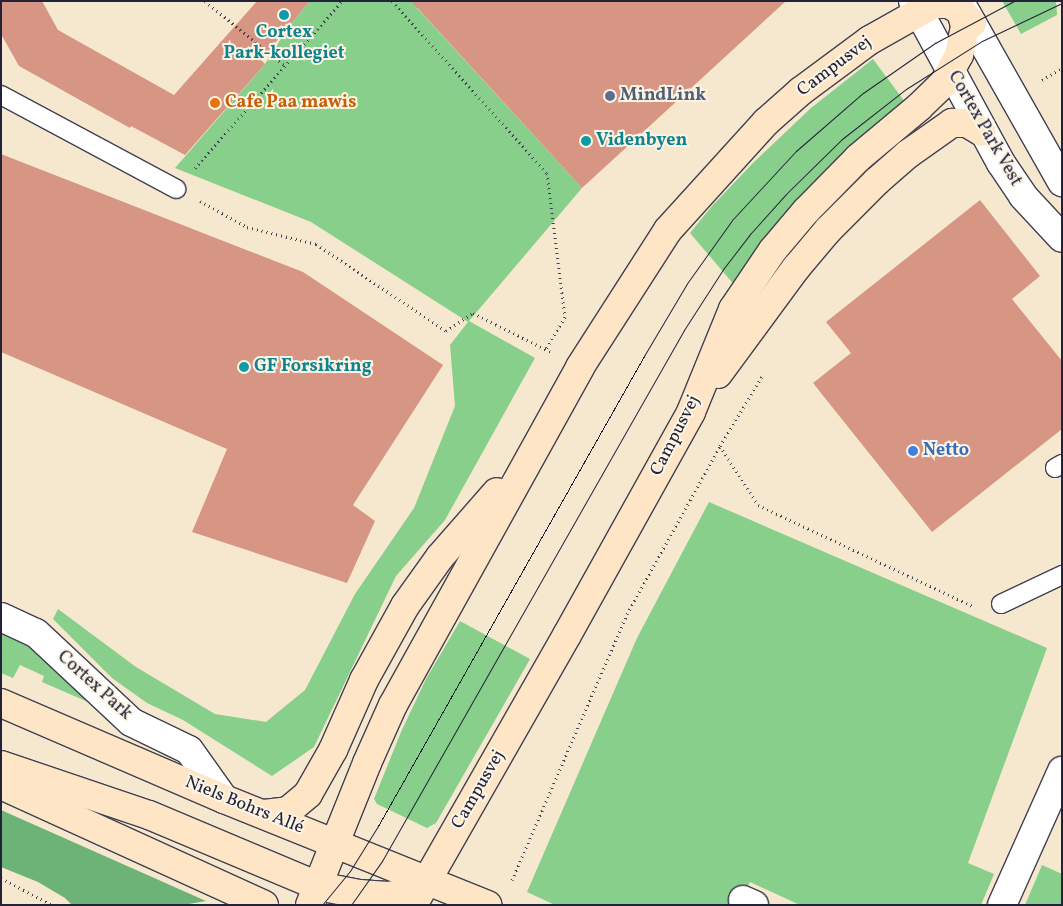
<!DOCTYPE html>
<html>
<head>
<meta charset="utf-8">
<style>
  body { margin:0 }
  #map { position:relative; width:1063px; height:906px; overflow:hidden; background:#f6e8cf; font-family:Vollkorn,serif }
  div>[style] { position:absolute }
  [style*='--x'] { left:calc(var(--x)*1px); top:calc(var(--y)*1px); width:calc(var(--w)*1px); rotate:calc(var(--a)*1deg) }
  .green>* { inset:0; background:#87cf8a }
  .forest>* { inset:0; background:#6db276 }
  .building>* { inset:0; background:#d79584 }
  .path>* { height:3px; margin-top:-1.5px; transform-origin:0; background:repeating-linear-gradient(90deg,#424051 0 1px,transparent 0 5px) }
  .roads { filter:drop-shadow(1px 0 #424051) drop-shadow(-1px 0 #424051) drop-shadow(0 1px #424051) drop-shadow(0 -1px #424051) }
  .lane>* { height:18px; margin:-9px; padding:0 9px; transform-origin:9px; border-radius:9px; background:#fff }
  .street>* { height:28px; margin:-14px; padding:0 14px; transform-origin:14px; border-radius:14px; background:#fff }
  .secondary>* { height:28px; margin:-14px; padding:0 14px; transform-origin:14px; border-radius:14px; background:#fee5c5 }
  .tram>* { height:1px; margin:-0.5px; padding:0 0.5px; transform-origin:0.5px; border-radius:0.5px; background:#22223b }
  .dots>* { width:14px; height:14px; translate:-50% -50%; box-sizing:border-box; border:2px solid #fcf5e5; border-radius:50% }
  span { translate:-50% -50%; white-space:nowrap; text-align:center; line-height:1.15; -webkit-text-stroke:4px #fcf5e5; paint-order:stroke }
  .culture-label { font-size:18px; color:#0d838f; font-weight:700 }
  .left { translate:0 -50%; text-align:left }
  .street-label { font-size:18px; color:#22223b }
  .service-label { font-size:18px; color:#4e5e75; font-weight:700 }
  .food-label { font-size:18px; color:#c56008; font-weight:700 }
  .shop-label { font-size:18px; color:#366cbe; font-weight:700 }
  .frame { position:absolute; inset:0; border:2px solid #22223b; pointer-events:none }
</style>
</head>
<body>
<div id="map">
  <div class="green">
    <i style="clip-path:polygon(310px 1px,420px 1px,417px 8px,582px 188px,469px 321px,535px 358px,445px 520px,396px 576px,314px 747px,272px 776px,183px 720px,147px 703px,112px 678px,53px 619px,58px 609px,136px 667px,215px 714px,266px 722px,305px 690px,355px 594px,414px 508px,455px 406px,450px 345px,468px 322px,311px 222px,175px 168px,265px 64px,287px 29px)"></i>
    <i style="clip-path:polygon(1002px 1px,1056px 1px,1057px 15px,1021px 34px)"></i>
    <i style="clip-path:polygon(873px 59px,905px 102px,736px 287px,690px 233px,712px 206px,753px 163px,811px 108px)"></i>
    <i style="clip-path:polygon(709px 502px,1047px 648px,968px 863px,994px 874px,981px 905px,800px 905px,750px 882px,738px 905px,555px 905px,527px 892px,637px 638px)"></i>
    <i style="clip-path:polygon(460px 621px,530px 659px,436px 823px,427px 828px,377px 804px,374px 799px,401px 732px,426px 679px)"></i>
    <i style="clip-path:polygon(1px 625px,18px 635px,54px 664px,88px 702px,42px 682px,44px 676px,20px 665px,13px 678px,1px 673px)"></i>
    <i style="clip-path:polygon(1042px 865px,1062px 874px,1062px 905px,1025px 905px)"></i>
  </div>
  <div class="forest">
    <i style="clip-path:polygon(1px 810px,206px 901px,183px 905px,72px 905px,65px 898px,38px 882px,1px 867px)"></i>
  </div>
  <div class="building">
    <i style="clip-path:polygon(1px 1px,42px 1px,58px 30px,174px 95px,257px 1px,310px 1px,261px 60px,265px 64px,185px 155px,131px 126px,130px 128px,19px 66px,1px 34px)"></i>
    <i style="clip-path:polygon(411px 1px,786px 1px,582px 188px)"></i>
    <i style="clip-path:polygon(1px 154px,303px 272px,443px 365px,353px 505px,375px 521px,347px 583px,192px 532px,227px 449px,1px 352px)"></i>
    <i style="clip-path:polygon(980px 200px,1040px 276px,1012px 299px,1062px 361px,1062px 429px,932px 532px,813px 383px,851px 353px,826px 322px)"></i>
  </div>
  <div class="path">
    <i style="--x:205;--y:1;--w:103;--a:39.1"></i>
    <i style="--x:392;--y:1;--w:232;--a:48"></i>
    <i style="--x:547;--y:173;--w:145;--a:82.9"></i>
    <i style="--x:565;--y:317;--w:37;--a:121"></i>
    <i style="--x:1042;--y:80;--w:23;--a:-31"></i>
    <i style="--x:195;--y:168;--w:222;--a:-48.6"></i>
    <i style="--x:200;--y:201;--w:54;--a:29"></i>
    <i style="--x:247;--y:227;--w:71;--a:13.8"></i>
    <i style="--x:316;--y:244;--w:156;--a:33.8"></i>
    <i style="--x:446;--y:331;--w:32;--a:-34"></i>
    <i style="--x:473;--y:313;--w:87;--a:26.6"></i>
    <i style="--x:720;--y:446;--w:70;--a:57.2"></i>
    <i style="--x:758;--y:505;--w:238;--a:25.2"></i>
    <i style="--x:1;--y:878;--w:58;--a:27.9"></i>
    <i style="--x:512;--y:880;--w:290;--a:-66.6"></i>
    <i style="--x:627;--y:614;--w:192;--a:-61"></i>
    <i style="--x:720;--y:446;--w:85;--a:-58.9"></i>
  </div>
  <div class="roads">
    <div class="lane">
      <i style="--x:1;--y:95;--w:199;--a:28.2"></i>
      <i style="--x:1055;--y:468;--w:8;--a:-30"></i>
      <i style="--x:1001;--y:604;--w:68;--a:-25.4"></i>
    </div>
    <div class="street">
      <i style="--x:913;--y:1;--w:184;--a:61.5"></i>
      <i style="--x:1001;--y:163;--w:40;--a:56"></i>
      <i style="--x:1023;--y:196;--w:57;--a:47.1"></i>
      <i style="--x:960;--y:2;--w:207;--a:60.5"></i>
      <i style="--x:1;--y:617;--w:38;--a:25"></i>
      <i style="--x:36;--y:633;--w:130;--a:43.1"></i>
      <i style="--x:131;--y:722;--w:64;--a:25.8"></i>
      <i style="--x:189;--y:750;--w:60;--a:54.5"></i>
      <i style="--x:743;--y:900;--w:12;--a:24"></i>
      <i style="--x:1002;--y:905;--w:147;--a:-65.9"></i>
    </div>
    <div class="secondary">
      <i style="--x:718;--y:374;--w:132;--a:-53.7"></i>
      <i style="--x:796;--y:268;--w:50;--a:-49.9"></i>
      <i style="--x:828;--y:230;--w:69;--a:-45"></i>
      <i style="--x:877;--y:181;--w:41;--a:-41.1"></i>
      <i style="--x:908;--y:154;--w:54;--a:-35.2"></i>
      <i style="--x:952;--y:123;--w:15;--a:0"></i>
      <i style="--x:967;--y:123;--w:17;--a:31"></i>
      <i style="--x:1;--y:703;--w:243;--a:23.3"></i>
      <i style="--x:224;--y:799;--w:284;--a:21.9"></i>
      <i style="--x:1;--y:765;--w:156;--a:18.7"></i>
      <i style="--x:149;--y:815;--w:183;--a:22.8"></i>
      <i style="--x:318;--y:886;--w:42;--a:11"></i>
      <i style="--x:359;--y:894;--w:29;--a:4"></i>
      <i style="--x:388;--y:896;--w:22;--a:-10"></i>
      <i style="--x:410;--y:892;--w:22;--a:-34"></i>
      <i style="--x:1;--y:785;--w:289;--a:24.5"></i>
      <i style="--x:264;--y:814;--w:24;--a:-7"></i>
      <i style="--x:288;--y:811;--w:26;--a:-40"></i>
      <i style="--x:308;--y:794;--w:51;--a:-60.4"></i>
      <i style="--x:333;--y:750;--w:77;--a:-66.1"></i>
      <i style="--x:364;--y:680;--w:85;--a:-61"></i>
      <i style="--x:405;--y:606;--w:60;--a:-54.5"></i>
      <i style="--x:440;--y:557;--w:86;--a:-48.8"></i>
      <i style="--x:310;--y:905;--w:153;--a:-68.1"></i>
      <i style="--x:367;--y:763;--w:64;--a:-65.9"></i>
      <i style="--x:393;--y:705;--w:386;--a:-61"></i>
      <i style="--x:580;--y:367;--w:163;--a:-57.3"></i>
      <i style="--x:668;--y:230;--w:146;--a:-47.8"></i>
      <i style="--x:766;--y:122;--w:47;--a:-41.5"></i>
      <i style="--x:801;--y:91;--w:86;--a:-36.5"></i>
      <i style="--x:870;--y:40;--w:73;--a:-29.4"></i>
      <i style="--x:934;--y:4;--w:15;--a:0"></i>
      <i style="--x:949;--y:4;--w:15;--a:32"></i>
      <i style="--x:962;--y:12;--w:15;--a:48"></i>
      <i style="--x:413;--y:905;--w:311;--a:-60.3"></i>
      <i style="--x:567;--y:635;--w:255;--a:-60.9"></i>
      <i style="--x:691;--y:412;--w:111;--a:-67.8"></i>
      <i style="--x:733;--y:309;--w:71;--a:-55.9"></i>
      <i style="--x:773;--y:250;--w:51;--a:-49.8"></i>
      <i style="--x:806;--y:211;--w:74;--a:-45.5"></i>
      <i style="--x:858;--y:158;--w:80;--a:-39.9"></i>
      <i style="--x:919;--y:107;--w:35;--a:-44"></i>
      <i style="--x:944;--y:83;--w:32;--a:-62"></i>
      <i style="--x:959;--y:55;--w:30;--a:-78"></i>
      <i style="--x:965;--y:26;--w:24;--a:-105"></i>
    </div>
  </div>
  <div class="tram">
    <i style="--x:322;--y:905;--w:44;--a:-50.5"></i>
    <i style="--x:350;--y:871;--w:53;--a:-58.1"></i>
    <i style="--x:378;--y:826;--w:540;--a:-60.49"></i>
    <i style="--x:644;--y:356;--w:86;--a:-59.3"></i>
    <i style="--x:688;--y:282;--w:77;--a:-54.5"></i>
    <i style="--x:733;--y:219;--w:93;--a:-47.2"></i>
    <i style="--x:796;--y:151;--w:89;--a:-40.9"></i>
    <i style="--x:863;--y:93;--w:88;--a:-34.8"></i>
    <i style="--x:935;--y:43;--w:89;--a:-28"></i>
    <i style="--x:351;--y:905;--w:54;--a:-54.8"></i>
    <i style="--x:382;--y:861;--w:611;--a:-60.37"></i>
    <i style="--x:684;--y:330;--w:74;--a:-57.2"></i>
    <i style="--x:724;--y:268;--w:44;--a:-52.4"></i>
    <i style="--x:751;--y:233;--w:52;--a:-48.1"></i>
    <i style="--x:786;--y:194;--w:78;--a:-44.5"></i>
    <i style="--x:842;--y:139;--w:81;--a:-38"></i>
    <i style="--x:906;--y:89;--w:90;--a:-32.3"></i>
    <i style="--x:982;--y:41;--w:89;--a:-25.4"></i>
  </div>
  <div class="dots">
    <i style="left:284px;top:15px;background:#0f9aa8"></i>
    <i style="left:610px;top:96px;background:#5c6f8a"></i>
    <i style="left:215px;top:103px;background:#e8710a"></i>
    <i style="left:586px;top:141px;background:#0f9aa8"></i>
    <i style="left:244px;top:367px;background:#0f9aa8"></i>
    <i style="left:913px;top:451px;background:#3f7fe0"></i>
  </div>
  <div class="culture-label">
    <span style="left:284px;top:44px">Cortex<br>Park-kollegiet</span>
    <span class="left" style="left:596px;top:141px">Videnbyen</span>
    <span class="left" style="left:254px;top:367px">GF Forsikring</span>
  </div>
  <div class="street-label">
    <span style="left:835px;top:67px;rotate:-37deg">Campusvej</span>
    <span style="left:984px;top:129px;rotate:60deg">Cortex Park Vest</span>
    <span style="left:676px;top:436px;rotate:-63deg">Campusvej</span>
    <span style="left:94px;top:686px;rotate:42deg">Cortex Park</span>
    <span style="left:479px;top:790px;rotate:-60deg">Campusvej</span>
    <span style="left:244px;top:806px;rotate:22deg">Niels Bohrs Allé</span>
  </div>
  <div class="service-label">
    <span class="left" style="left:620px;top:96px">MindLink</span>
  </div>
  <div class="food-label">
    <span class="left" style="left:225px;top:103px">Cafe Paa mawis</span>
  </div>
  <div class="shop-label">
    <span class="left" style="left:923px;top:451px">Netto</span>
  </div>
  <div class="frame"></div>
</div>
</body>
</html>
